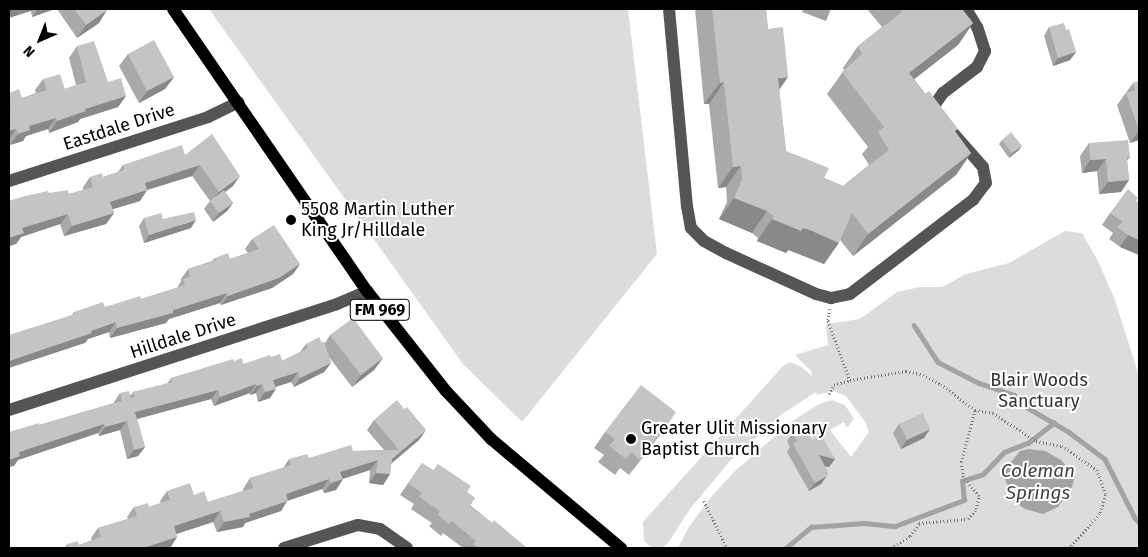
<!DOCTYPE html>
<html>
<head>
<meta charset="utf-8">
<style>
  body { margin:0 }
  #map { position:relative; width:1148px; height:557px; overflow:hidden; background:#fff; font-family:"Fira Sans",sans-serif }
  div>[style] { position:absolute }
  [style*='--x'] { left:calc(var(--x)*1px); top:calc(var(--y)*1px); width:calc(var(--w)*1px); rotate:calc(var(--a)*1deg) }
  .green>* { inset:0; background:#dcdcdc }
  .water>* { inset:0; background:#a3a3a3 }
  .stream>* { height:4.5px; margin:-2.25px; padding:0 2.25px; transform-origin:2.25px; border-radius:2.25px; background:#a3a3a3 }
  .path>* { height:2.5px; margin-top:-1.25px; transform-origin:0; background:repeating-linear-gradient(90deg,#777 0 1px,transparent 0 3.5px) }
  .minor>* { height:12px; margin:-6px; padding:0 6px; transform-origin:6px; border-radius:6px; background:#555 }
  .major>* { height:12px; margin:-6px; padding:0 6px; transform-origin:6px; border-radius:6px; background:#000 }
  .wall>* { inset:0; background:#a9a9a9 }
  .shaded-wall>* { inset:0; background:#898989 }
  .building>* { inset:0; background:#c4c4c4 }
  .dots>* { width:14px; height:14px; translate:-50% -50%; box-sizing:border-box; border:2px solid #fff; border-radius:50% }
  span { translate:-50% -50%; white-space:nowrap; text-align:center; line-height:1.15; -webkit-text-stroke:4px #fff; paint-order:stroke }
  .shield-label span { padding:1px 4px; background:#fff; border:1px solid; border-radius:4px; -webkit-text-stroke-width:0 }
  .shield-label { font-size:16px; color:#000; font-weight:700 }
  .street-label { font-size:18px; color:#000 }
  .poi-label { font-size:18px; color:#000 }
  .left { translate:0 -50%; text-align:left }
  .park-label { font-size:18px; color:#333 }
  .water-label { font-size:19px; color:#444; font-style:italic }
  .frame { position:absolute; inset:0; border:10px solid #000; pointer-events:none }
  .north { position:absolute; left:15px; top:15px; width:50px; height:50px; -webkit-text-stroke:4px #fff; paint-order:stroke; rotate:224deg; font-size:14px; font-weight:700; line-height:20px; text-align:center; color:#000 }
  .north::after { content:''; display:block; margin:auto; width:18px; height:22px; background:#000; clip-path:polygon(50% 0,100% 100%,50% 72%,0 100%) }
</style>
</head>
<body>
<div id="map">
  <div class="green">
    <i style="clip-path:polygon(209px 9px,628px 9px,657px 254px,522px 422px,463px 364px)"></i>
    <i style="clip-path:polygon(1065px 231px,1082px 233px,1099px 263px,1115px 300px,1139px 376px,1139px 548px,678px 548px,689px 527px,710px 498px,734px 472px,791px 422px,819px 404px,832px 400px,845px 405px,854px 419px,847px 428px,844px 422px,830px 430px,851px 457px,869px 432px,865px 422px,846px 396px,833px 391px,817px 395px,816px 392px,782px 414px,730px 461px,690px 509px,668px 543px,662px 548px,652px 548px,644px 541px,643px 522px,783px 366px,790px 362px,800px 366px,812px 376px,811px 371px,795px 355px,828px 345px,826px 324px,860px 319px,897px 292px,920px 287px,942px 287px,966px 274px,1009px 263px)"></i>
  </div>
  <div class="water">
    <i style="clip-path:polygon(803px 9px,831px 9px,826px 21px,802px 12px)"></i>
    <i style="clip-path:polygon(1029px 449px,1045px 451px,1061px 460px,1075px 476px,1072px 487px,1058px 507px,1043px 514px,1025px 509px,1014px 501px,1005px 479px,1005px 469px,1020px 451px)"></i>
  </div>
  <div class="stream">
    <i style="--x:914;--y:325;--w:44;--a:57"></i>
    <i style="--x:938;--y:362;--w:46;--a:27.1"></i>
    <i style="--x:979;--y:383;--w:37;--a:19"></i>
    <i style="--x:1014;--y:395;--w:19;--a:43"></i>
    <i style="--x:1028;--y:408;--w:48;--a:30.3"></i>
    <i style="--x:1069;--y:432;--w:45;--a:36.9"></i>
    <i style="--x:1105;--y:459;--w:66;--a:63"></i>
    <i style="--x:1135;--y:518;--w:6;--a:45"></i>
    <i style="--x:786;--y:548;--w:33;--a:-40"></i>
    <i style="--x:811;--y:527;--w:53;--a:-4.3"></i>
    <i style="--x:864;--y:523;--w:31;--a:6"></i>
    <i style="--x:895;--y:526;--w:74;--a:-20.6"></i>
    <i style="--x:964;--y:500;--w:19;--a:-96"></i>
    <i style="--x:962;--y:481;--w:22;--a:-18"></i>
    <i style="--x:983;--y:474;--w:30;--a:-46"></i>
    <i style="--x:1004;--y:452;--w:26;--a:-21"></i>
    <i style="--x:1028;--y:443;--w:33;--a:-38"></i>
  </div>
  <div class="path">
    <i style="--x:830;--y:309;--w:12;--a:99"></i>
    <i style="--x:828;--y:321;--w:63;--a:69.6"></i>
    <i style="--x:829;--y:394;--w:10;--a:-61"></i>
    <i style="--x:834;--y:385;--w:17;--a:-17"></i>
    <i style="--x:850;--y:380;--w:57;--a:-9.1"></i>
    <i style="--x:906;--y:371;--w:17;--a:13"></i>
    <i style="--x:923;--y:375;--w:20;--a:27"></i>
    <i style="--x:941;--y:384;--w:43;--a:37.4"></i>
    <i style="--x:975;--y:410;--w:18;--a:9"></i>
    <i style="--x:993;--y:413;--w:51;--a:33.1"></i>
    <i style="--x:1036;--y:441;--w:26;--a:11"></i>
    <i style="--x:1062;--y:446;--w:42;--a:34.4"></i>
    <i style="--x:1097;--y:470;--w:27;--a:70"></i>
    <i style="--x:1106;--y:495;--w:20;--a:108"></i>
    <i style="--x:1100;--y:514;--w:45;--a:131.4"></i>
    <i style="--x:704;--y:501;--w:52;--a:63.9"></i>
    <i style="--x:891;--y:548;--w:22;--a:-32"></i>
    <i style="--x:910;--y:536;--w:16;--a:-55"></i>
    <i style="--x:919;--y:523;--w:49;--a:-4.7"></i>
    <i style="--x:968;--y:519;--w:13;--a:-51"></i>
    <i style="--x:976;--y:509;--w:13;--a:-77"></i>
    <i style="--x:979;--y:496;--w:25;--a:-130"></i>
    <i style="--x:963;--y:477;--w:15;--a:-98"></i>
    <i style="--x:961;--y:462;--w:54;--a:-74.9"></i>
    <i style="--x:1062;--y:548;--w:9;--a:-6"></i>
  </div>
  <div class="minor">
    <i style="--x:669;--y:9;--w:198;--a:84.8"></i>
    <i style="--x:687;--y:206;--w:22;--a:80"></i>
    <i style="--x:691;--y:228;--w:18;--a:45"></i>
    <i style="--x:704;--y:241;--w:25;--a:29"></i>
    <i style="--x:726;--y:253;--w:99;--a:24.5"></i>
    <i style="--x:816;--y:294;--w:16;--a:15"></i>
    <i style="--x:831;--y:298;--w:19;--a:-12"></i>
    <i style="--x:850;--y:294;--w:155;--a:-37.4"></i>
    <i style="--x:973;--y:200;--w:21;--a:-53"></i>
    <i style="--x:986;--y:183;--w:16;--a:-101"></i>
    <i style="--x:983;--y:167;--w:45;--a:-131.4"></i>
    <i style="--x:934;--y:114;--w:5;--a:-127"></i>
    <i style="--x:931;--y:110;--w:21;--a:-55"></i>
    <i style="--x:943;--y:93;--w:43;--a:-37.4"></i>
    <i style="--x:977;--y:67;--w:18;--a:-63"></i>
    <i style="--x:985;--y:51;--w:25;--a:-108"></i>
    <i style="--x:977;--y:27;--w:21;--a:-121"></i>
    <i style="--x:9;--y:181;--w:209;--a:-17.8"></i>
    <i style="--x:208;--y:117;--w:34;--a:-26"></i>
    <i style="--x:9;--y:410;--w:345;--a:-17.9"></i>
    <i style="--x:337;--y:304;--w:33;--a:-23"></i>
    <i style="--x:284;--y:548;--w:77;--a:-17.3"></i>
    <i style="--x:358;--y:525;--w:22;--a:10"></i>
    <i style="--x:380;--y:529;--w:33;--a:35"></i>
  </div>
  <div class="major">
    <i style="--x:173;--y:9;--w:342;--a:55.5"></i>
    <i style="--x:367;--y:291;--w:127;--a:51.7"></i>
    <i style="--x:446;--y:391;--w:66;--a:46.8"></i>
    <i style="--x:491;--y:439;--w:170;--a:40"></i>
  </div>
  <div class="wall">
    <i style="clip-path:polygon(9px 9px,55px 9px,32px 17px,31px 11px)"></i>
    <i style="clip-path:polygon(57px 9px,106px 9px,99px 23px,77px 38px)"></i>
    <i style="clip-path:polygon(695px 9px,766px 9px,768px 29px,779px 90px,786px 151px,824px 178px,843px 186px,869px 165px,862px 154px,868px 147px,827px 94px,844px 70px,843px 68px,858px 46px,882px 27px,867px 9px,962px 9px,973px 23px,958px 45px,914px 79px,971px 153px,956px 175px,853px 256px,840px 240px,824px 264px,795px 252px,788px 250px,786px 253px,757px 241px,758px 238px,752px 233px,719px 219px,727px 202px,726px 187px,718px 188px,709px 104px,704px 104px)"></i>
    <i style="clip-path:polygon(1049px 27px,1066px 30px,1076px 52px,1070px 60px,1053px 66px,1044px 36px)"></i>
    <i style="clip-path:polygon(77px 46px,108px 82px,126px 96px,118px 107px,80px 119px,78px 122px,49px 133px,48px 129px,26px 136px,23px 141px,10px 145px,9px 141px,9px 93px,22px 98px,36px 93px,35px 90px,43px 79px,65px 89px,76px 85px,69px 58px)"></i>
    <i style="clip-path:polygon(128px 54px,174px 77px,165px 89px,139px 103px,119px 66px)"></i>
    <i style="clip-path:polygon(1139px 81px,1139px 140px,1130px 143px,1117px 105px,1133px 83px)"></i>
    <i style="clip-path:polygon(1002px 140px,1019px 150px,1009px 158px,999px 144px)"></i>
    <i style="clip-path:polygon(1089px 143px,1130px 157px,1127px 161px,1129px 180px,1121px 192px,1099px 194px,1097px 171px,1082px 173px,1080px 156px)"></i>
    <i style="clip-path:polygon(185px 155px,233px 186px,225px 192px,233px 203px,227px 211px,213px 222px,204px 209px,210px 201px,192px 176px,147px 190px,140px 201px,113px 209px,114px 213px,106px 224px,64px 236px,60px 224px,21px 237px,16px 244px,9px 246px,9px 201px,49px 193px,69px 194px,83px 190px,83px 187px,90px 177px,103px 177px,118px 172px,123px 165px)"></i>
    <i style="clip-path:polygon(1136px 201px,1139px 203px,1139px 255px,1120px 247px,1109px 239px,1113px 233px,1102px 225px,1110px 213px)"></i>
    <i style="clip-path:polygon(144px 218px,163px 219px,191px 228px,144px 243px,139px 226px)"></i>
    <i style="clip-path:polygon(252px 239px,300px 264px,293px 274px,272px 288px,221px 305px,220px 303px,169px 319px,166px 323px,110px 338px,109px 332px,88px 339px,85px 343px,72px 315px,74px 312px,105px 307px,141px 299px,177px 288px,181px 281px,181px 279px,188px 269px,212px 261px,215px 258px,230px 259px,248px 253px,245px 249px)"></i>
    <i style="clip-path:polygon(330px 335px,383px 358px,374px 370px,352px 387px,329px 357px,331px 363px,324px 372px,294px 387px,291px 382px,276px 387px,270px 398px,258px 402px,256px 393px,250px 395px,250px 393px,214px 406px,211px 399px,137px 419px,145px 447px,138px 456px,127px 459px,120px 430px,99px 436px,98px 433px,18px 460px,14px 466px,39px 425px,114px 403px,114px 402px,120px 393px,131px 395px,133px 392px,167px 384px,171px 378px,234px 361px,243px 364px,271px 357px,282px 361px,300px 352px,306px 344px,325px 343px)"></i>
    <i style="clip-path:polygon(374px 420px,419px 440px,391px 463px,390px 474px,383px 485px,369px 483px,370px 470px,343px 479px,336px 490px,324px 493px,322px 489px,287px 501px,281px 511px,245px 523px,243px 527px,217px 532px,213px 522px,176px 534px,177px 537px,170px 548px,65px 548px,67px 544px,79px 545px,92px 540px,91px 538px,98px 528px,128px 519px,127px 517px,134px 507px,149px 507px,161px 503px,160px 501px,167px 491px,194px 495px,208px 502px,243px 491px,243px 489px,250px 478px,283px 468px,289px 459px,309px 458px,353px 451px,384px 450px,367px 430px)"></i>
    <i style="clip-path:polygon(899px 424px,924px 438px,901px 449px,893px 433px)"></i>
    <i style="clip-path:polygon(665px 428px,629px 475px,620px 468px,615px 475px,598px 462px,604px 455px,594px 448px,605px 432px)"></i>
    <i style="clip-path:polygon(793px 433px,812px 440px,835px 459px,829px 467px,825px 467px,827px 474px,821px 484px,809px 491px,787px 452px,790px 447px,787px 441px)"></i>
    <i style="clip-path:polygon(422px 463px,467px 492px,475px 498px,470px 505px,492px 523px,527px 548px,463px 548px,443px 533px,441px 536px,429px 526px,432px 523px,411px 509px,414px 504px,400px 495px)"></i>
  </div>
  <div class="shaded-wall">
    <i style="clip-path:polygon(9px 9px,33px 9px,31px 11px,9px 18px)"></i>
    <i style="clip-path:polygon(38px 9px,55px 9px,32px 17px)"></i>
    <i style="clip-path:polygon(107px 10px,99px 23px,77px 38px,86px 25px)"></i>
    <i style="clip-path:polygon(973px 23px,958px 45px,894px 95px,909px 73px)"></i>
    <i style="clip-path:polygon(1076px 52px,1070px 60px,1053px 66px,1058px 58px)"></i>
    <i style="clip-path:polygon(174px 77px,165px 89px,139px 103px,147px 91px)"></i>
    <i style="clip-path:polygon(788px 77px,773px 99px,778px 78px)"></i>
    <i style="clip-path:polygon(724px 82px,709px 104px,704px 104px,720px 83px)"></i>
    <i style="clip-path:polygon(126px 96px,118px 107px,80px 119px,78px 122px,49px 133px,57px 121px,85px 109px)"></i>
    <i style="clip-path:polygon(56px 118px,48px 129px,26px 136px,23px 141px,10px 145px,18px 134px,29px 126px)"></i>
    <i style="clip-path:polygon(16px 129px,9px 139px,9px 131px)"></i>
    <i style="clip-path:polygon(1139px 131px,1139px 140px,1130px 143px)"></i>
    <i style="clip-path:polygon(1022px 146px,1019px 150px,1009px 158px,1012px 153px)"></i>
    <i style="clip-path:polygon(971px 153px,956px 175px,853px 256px,868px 234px)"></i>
    <i style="clip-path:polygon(1106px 159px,1097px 171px,1082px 173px,1090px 160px)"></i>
    <i style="clip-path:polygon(200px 165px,192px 176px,147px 190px,140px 201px,103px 212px,110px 202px,145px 183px)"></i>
    <i style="clip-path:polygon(741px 166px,726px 187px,718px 188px,733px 167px)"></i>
    <i style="clip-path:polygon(240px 176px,233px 186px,212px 202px,219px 192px)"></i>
    <i style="clip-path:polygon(1129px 180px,1121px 192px,1099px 194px,1108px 182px)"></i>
    <i style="clip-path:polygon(734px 198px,767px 211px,752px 233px,719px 219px)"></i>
    <i style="clip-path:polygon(233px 203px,227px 211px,213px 222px,219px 213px)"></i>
    <i style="clip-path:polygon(114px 213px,106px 224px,64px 236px,72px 226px)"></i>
    <i style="clip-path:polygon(68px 214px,60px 224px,21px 237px,16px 244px,9px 246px,9px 238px,22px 228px)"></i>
    <i style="clip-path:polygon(772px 219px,810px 230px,839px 243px,824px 264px,788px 250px,786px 253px,757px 241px)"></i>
    <i style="clip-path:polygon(196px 220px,191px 228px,144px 243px,149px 235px)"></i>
    <i style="clip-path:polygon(1128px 235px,1139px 240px,1139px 255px,1120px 247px)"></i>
    <i style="clip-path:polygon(300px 264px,293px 274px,272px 288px,221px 305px,228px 296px)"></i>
    <i style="clip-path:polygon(227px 293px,220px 303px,169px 319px,166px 323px,110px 338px,117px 328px)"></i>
    <i style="clip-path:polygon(116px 322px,109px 332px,88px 339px,85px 343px,9px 368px,9px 361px)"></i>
    <i style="clip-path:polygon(383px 358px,374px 370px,352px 387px,361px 375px)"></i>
    <i style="clip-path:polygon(331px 363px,324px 372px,294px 387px,300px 378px)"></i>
    <i style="clip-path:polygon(298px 372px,291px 382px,267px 389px,273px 380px)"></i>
    <i style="clip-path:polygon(256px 384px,250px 393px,214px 406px,220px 397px)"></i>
    <i style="clip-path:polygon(262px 384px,256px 393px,250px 395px,257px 386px)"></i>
    <i style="clip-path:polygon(276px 389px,270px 398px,258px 402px,265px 392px)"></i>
    <i style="clip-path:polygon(218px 390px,211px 399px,129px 421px,135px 412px)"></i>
    <i style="clip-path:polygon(676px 412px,665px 428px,629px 475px,640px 460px)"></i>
    <i style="clip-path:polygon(127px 421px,120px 430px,99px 436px,105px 427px)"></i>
    <i style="clip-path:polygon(104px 424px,98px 433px,18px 460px,14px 466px,9px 467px,9px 460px,19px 452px)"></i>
    <i style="clip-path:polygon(930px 429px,924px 438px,901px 449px,907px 440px)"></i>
    <i style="clip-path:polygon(426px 430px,419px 440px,385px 469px,392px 459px)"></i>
    <i style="clip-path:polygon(145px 447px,138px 456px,127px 459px,134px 450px)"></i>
    <i style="clip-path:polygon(819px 455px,835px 459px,829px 467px,814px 464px)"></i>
    <i style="clip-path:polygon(378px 460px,370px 470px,333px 482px,340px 472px)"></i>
    <i style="clip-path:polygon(828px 472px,825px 477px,827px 476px,821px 484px,809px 491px,815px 483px)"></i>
    <i style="clip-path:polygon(376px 473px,390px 474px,383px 485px,369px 483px)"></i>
    <i style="clip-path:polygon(329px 479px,322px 489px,287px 501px,281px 511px,245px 523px,243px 527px,217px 532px,224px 522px,286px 494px)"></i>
    <i style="clip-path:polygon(343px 479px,336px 490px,324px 493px,331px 483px)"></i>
    <i style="clip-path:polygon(220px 511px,213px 522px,167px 537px,174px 526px)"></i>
    <i style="clip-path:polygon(177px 537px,170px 548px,143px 548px)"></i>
  </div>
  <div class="building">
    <i style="clip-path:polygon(74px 9px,106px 9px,107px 10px,86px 25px)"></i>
    <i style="clip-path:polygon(712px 9px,766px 9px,768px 29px,783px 27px,788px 77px,778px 78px,786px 151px,829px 168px,824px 178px,843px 186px,889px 150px,878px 132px,884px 127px,842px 72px,862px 54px,858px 46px,902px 12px,900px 9px,962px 9px,973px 23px,909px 73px,925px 94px,929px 91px,958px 129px,955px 131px,971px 153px,868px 234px,852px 213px,839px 243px,810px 230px,803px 228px,801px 231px,772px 219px,774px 216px,767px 211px,734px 198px,742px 180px,741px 166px,733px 167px,724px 82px,720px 83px)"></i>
    <i style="clip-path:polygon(1064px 23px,1066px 30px,1069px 29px,1076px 52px,1058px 58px,1049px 27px)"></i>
    <i style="clip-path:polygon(154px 40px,174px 77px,147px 91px,128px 54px)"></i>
    <i style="clip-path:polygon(94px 41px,108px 82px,121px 78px,126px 96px,85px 109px,86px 111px,57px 121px,56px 118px,29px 126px,30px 130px,18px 134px,16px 129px,9px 131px,9px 112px,11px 111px,9px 105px,9px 93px,19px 89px,22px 98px,47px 90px,43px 79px,60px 74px,65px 89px,86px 82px,77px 46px)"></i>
    <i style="clip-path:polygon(1139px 81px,1139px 131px,1126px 93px,1135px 90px,1133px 83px)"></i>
    <i style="clip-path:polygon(1011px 132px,1022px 146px,1012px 153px,1002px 140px)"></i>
    <i style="clip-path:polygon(212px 134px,240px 176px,219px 192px,200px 165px,145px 183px,147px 190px,110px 202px,114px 213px,72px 226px,68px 214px,22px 228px,24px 233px,9px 238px,9px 201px,25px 196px,48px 191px,49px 193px,68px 190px,69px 194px,93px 187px,90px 177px,102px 173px,103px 177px,124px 170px,123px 165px,182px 145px,185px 155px)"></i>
    <i style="clip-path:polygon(1128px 140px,1130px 157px,1127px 157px,1129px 180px,1108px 182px,1106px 159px,1090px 160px,1089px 143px)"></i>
    <i style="clip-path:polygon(1128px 189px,1138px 198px,1136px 201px,1139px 203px,1139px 240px,1128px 235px,1117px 227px,1123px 222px,1110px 213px)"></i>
    <i style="clip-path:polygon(224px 190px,233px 203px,219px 213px,210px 201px)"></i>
    <i style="clip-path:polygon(194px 212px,196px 220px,149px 235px,144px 218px,161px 213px,163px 219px)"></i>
    <i style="clip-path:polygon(274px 225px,300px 264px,279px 278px,228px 296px,227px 293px,173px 310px,173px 313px,117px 328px,116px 322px,91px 331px,92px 333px,9px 361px,9px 335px,75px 314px,74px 312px,103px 302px,105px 307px,140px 296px,141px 299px,185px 285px,183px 279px,190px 277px,188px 269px,216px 260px,215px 258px,228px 253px,230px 259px,259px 249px,252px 239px)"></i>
    <i style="clip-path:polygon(353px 318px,383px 358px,361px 375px,330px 335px)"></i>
    <i style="clip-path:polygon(319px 337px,322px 343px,324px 341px,331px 363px,300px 378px,298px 372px,273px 380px,276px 389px,265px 392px,262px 384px,257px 386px,256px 384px,220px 397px,218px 390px,135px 412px,145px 447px,134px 450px,127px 421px,105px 427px,104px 424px,19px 452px,20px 456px,9px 460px,9px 432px,39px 423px,39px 425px,122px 401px,120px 393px,129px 391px,131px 398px,135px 397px,133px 392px,172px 382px,171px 378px,233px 359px,234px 361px,242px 358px,243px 364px,270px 355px,271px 357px,280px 354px,282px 361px,308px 348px,306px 344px)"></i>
    <i style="clip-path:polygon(641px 385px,676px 412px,640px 460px,631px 452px,626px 459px,609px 446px,615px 439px,605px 432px)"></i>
    <i style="clip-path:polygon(397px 400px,404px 409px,407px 407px,426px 430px,392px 459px,390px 474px,376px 473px,378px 460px,340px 472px,343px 479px,331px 483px,329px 479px,286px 494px,288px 501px,249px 514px,250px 517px,224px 522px,220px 511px,174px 526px,177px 537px,143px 548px,64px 548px,68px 547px,67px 544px,78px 541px,79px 545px,101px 537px,98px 528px,137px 516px,134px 507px,148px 503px,149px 507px,170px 500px,167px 491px,190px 483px,194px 495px,204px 491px,208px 502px,253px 488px,250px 478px,291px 465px,289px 459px,307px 454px,309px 458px,351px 445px,353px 451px,399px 450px,374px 420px)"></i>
    <i style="clip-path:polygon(923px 413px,930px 429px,907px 440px,899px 424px)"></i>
    <i style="clip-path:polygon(804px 426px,812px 440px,821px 435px,835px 459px,819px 455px,828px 472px,826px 473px,827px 476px,815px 483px,793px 444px,797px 441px,793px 433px)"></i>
    <i style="clip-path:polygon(422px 463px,433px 471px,438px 464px,471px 486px,467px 492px,475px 498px,469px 505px,492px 523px,494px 520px,527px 548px,479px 548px,473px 544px,476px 541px,452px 521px,449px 524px,438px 515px,440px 511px,419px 497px,422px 493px,408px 483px)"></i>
  </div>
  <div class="dots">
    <i style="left:291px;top:220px;background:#000"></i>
    <i style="left:631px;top:439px;background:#000"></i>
  </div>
  <div class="shield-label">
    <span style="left:380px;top:310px">FM 969</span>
  </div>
  <div class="street-label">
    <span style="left:119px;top:127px;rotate:-18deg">Eastdale Drive</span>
    <span style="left:183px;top:336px;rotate:-18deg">Hilldale Drive</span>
  </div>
  <div class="poi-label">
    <span class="left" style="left:301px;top:220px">5508 Martin Luther<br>King Jr/Hilldale</span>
    <span class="left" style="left:641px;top:439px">Greater Ulit Missionary<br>Baptist Church</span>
  </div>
  <div class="park-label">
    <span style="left:1039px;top:391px">Blair Woods<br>Sanctuary</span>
  </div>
  <div class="water-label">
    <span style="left:1038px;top:482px">Coleman<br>Springs</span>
  </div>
  <div class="frame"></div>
  <div class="north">N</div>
</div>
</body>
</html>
